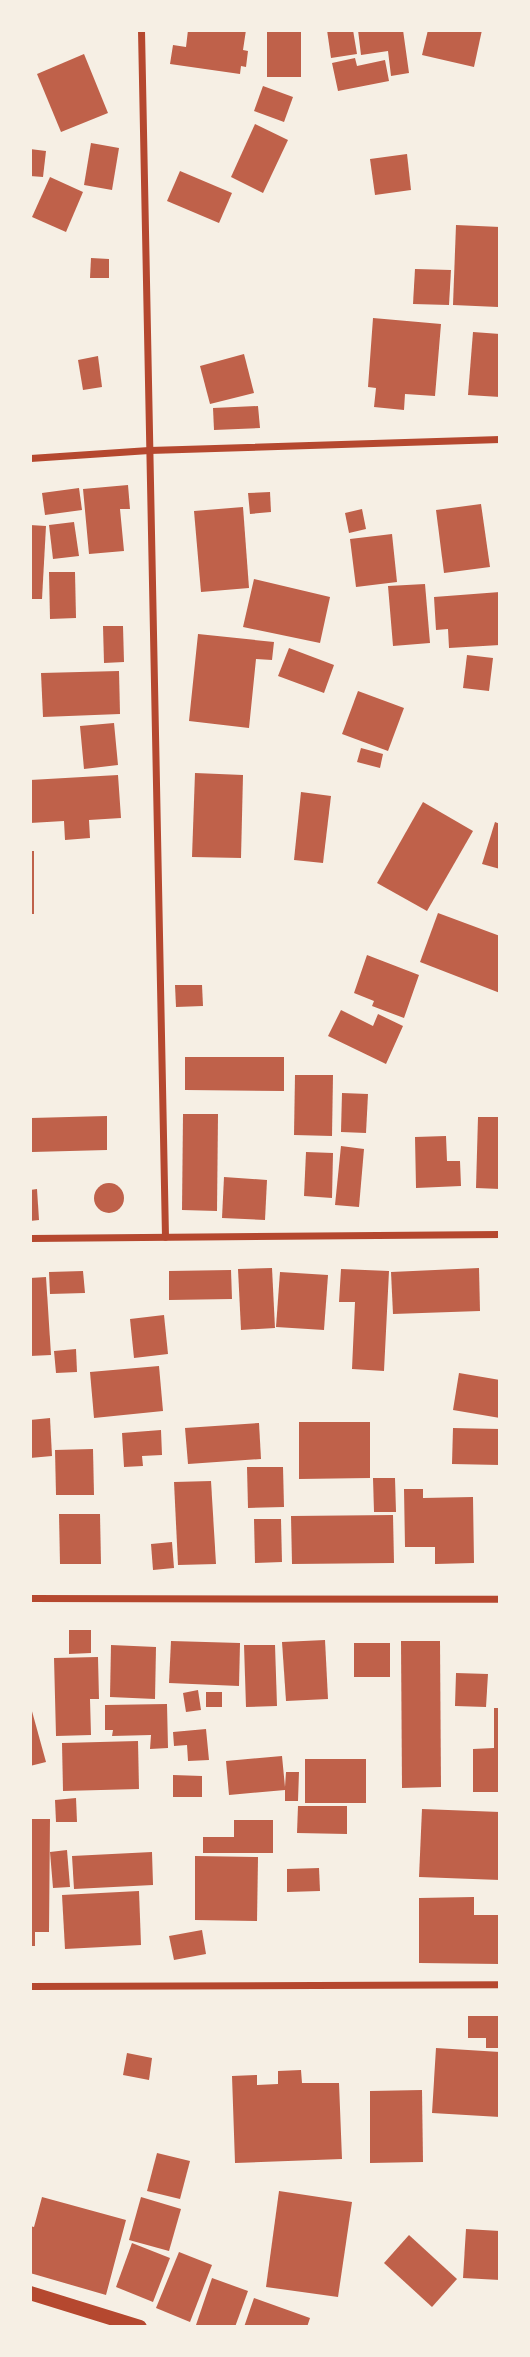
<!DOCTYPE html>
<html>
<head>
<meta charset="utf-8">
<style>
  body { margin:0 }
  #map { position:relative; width:530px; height:2357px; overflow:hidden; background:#f6efe4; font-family:"IBM Plex Sans",sans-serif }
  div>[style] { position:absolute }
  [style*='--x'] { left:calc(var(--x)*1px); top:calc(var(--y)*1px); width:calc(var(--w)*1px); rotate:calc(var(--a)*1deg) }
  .building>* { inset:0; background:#bf614a }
  .round { border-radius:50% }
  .minor>* { height:7px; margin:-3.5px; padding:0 3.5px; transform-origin:3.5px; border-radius:3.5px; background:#b5482f }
  .secondary>* { height:14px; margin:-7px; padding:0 7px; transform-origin:7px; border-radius:7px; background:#b5482f }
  span { translate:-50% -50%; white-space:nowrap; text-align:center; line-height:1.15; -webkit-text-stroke:7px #f6efe4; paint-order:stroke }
  .frame { position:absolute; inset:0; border:32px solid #f6efe4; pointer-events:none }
</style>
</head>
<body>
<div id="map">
  <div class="building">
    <i style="clip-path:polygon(188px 30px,246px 30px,243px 50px,248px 51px,246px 67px,241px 66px,240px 74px,170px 64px,173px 45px,186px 47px)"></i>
    <i style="clip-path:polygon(267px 30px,301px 30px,301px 77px,267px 77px)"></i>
    <i style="clip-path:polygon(327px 30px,353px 30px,357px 54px,331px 58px)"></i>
    <i style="clip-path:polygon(358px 30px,403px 30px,409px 73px,391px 76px,388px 51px,361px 55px)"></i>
    <i style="clip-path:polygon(428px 30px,482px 30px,474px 67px,422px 55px)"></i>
    <i style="clip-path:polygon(84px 54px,108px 113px,61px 132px,37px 74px)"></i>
    <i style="clip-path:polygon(355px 58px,357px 66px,385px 60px,389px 81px,338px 91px,332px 63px)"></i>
    <i style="clip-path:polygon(263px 86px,293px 97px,284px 122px,254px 111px)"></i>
    <i style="clip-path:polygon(255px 124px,288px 140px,263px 193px,231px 177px)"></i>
    <i style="clip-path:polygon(91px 143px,119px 148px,112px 190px,84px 185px)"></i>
    <i style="clip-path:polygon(30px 149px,46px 151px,43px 177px,30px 176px)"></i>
    <i style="clip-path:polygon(407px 154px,411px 190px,375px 195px,370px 159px)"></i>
    <i style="clip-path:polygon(180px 171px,232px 193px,219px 223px,167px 201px)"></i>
    <i style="clip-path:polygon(50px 177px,83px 192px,66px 232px,32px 217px)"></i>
    <i style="clip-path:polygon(456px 225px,500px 227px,498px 307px,453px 305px)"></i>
    <i style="clip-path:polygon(91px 258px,109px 259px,109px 278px,90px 278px)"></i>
    <i style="clip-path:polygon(415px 269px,451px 270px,449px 305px,413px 304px)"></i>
    <i style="clip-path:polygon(373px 318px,441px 324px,435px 396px,405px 394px,404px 410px,374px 407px,376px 388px,368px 387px)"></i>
    <i style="clip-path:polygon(473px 332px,500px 334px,500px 397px,468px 395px)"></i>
    <i style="clip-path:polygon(244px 354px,254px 393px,210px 404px,200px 366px)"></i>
    <i style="clip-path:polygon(98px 356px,102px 387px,83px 390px,78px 360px)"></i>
    <i style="clip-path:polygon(258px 406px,260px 428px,214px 430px,213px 408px)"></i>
    <i style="clip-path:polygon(128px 485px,130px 509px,120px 509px,124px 551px,89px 554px,83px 489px)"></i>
    <i style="clip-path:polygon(79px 488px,82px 510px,45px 515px,42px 493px)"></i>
    <i style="clip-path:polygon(270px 492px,271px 512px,250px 514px,248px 493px)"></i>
    <i style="clip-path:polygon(481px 504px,490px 567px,444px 573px,436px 510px)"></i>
    <i style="clip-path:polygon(243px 507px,249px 588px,201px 592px,194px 511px)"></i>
    <i style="clip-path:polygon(362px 509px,366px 529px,349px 533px,345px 513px)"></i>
    <i style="clip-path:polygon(74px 522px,79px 556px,53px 559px,49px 525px)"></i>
    <i style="clip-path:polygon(30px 525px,46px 526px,42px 599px,30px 599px)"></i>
    <i style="clip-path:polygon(392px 534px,397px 582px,356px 587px,350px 539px)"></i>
    <i style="clip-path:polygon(49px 572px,75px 572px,76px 618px,50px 619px)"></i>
    <i style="clip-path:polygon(254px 579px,330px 597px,320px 643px,243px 627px)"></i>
    <i style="clip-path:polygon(425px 584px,430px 643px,393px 646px,388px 586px)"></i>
    <i style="clip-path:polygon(500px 592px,500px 645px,449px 648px,448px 629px,436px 630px,434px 597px)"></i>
    <i style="clip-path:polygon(103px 626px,123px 626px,124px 662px,104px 663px)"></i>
    <i style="clip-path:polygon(198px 634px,274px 642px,272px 660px,256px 659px,249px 728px,189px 721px)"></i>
    <i style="clip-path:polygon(289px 648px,334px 665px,324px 693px,278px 676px)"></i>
    <i style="clip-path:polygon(467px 655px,493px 658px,489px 691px,463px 688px)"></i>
    <i style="clip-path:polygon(119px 671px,120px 714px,43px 717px,41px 673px)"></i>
    <i style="clip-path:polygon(358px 691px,404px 708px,388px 751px,342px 734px)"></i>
    <i style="clip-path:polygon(114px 723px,118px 765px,84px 769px,80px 726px)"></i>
    <i style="clip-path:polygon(361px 748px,383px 754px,380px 768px,357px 762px)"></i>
    <i style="clip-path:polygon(195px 773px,243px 775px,241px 858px,192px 857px)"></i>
    <i style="clip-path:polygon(118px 775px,121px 818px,89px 820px,90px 838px,65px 840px,64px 821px,30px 823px,30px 780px)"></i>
    <i style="clip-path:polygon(301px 792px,331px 796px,323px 863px,294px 860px)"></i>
    <i style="clip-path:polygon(423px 802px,473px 831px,427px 911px,377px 883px)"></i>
    <i style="clip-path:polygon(495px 822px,500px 824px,500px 869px,482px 864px)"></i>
    <i style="clip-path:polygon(30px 851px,34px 851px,34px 914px,30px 914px)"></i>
    <i style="clip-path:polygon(438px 913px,500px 936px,500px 993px,420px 962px)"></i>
    <i style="clip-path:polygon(367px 955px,419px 975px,404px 1018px,372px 1006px,374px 1001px,354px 993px)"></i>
    <i style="clip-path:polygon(175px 985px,202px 985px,203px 1006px,176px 1007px)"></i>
    <i style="clip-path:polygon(341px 1010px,373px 1026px,378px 1014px,403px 1026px,386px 1064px,328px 1036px)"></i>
    <i style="clip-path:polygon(185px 1057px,284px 1057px,284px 1091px,185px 1090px)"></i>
    <i style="clip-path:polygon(295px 1075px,333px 1075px,332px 1136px,294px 1135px)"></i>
    <i style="clip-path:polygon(342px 1093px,368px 1094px,366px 1133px,341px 1132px)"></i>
    <i style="clip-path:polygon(183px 1114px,218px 1114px,217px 1211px,182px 1210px)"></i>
    <i style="clip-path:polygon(107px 1116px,107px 1150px,32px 1152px,31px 1118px)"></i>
    <i style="clip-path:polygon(478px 1117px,500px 1117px,500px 1189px,476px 1188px)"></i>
    <i style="clip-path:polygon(446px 1136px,447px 1161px,460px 1161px,461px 1186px,416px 1188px,415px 1137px)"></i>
    <i style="clip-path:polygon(341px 1146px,364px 1149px,359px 1207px,335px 1205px)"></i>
    <i style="clip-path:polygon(306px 1152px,333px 1153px,332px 1198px,304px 1196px)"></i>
    <i style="clip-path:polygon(224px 1177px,267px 1180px,265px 1220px,222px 1218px)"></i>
    <i class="round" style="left:94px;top:1183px;width:30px;height:30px"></i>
    <i style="clip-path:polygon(37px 1189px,39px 1220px,30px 1221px,30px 1190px)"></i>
    <i style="clip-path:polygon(272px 1268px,275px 1328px,241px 1330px,238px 1269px)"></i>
    <i style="clip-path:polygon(479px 1268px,480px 1311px,393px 1314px,391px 1272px)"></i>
    <i style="clip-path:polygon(341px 1269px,389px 1271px,384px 1371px,352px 1369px,355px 1302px,339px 1302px)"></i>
    <i style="clip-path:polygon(231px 1270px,232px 1299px,169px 1300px,169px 1271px)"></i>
    <i style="clip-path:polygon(83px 1271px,85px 1293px,50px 1294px,49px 1272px)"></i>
    <i style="clip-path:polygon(280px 1272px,328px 1275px,324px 1330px,276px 1327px)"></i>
    <i style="clip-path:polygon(46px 1277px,51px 1355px,30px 1356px,30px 1278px)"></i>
    <i style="clip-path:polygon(164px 1315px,168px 1354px,134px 1358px,130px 1319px)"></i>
    <i style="clip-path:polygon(76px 1349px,77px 1372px,56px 1373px,54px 1351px)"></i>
    <i style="clip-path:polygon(159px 1366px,163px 1411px,94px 1418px,90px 1372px)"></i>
    <i style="clip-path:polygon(459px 1373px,500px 1380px,500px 1418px,453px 1410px)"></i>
    <i style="clip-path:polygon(50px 1418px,52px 1456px,30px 1458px,30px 1420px)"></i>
    <i style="clip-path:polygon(299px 1422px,370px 1422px,370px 1478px,299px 1479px)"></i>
    <i style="clip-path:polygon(259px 1423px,261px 1459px,188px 1464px,185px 1428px)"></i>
    <i style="clip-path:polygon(453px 1428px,500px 1429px,500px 1465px,452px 1464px)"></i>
    <i style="clip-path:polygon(161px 1430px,162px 1455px,142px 1456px,143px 1466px,124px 1467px,122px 1433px)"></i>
    <i style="clip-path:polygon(93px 1449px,94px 1495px,56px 1495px,55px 1450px)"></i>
    <i style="clip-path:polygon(247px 1467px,283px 1467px,284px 1507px,248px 1508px)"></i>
    <i style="clip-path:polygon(373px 1478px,395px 1478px,396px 1512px,374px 1512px)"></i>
    <i style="clip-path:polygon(211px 1481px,216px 1564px,178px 1565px,174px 1482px)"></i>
    <i style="clip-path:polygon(404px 1489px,423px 1489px,423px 1498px,473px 1497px,474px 1563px,435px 1564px,435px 1547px,405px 1547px)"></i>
    <i style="clip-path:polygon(59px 1514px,100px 1514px,101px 1564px,60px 1564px)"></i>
    <i style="clip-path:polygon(393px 1515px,394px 1563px,292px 1564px,291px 1516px)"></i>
    <i style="clip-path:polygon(254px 1519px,281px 1519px,282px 1562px,255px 1563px)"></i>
    <i style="clip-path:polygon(172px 1542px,174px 1568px,153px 1570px,151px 1544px)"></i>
    <i style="clip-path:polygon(69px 1630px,91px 1630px,91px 1653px,69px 1654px)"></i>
    <i style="clip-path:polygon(325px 1640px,328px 1699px,286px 1701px,282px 1642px)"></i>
    <i style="clip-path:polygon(171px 1641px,240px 1643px,239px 1686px,169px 1683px)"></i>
    <i style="clip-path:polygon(401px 1641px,440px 1641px,441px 1787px,402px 1788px)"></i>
    <i style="clip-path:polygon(354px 1643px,390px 1643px,390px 1677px,354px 1677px)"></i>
    <i style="clip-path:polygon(111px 1645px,156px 1647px,155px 1699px,110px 1697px)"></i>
    <i style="clip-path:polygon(244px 1645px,275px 1645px,277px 1706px,246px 1707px)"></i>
    <i style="clip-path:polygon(98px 1657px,99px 1699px,90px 1699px,91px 1735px,56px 1736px,54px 1658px)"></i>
    <i style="clip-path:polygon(456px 1673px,488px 1674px,486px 1707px,455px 1706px)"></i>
    <i style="clip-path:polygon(198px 1690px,201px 1710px,186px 1712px,183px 1693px)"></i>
    <i style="clip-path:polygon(206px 1692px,222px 1692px,222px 1707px,206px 1707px)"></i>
    <i style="clip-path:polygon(30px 1704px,46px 1762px,30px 1766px)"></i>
    <i style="clip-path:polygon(167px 1704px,168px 1748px,150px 1749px,151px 1735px,112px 1736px,113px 1730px,105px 1730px,105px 1705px)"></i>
    <i style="clip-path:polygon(494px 1708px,500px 1708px,500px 1792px,473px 1792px,473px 1749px,494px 1748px)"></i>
    <i style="clip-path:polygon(206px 1729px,209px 1760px,188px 1761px,187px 1745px,174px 1746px,173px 1732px)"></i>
    <i style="clip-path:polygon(138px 1741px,139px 1789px,63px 1791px,62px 1743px)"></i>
    <i style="clip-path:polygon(282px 1756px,285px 1787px,286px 1772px,299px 1772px,298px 1801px,285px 1801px,285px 1790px,229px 1795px,226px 1761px)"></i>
    <i style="clip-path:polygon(305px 1759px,366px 1759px,366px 1803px,305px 1803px)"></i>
    <i style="clip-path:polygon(173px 1775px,202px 1776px,202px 1797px,173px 1797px)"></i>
    <i style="clip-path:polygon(76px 1798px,77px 1822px,56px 1822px,55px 1800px)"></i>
    <i style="clip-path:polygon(298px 1806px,347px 1806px,347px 1834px,297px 1833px)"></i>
    <i style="clip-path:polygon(422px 1809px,500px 1812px,500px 1880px,419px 1877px)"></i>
    <i style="clip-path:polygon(30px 1819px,50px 1819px,49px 1932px,35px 1932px,35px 1946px,30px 1946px)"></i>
    <i style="clip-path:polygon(234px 1820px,273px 1820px,273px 1853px,203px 1853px,203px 1837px,234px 1837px)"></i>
    <i style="clip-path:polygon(67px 1850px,70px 1887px,53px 1888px,50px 1852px)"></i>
    <i style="clip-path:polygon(152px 1852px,153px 1885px,74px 1889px,72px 1856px)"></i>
    <i style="clip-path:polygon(195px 1856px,258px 1857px,257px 1921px,195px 1920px)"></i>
    <i style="clip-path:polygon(319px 1868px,320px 1891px,287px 1892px,287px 1869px)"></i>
    <i style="clip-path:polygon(139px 1891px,141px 1945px,65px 1949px,62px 1895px)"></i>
    <i style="clip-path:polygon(474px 1897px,474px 1915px,500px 1915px,500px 1964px,419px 1963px,419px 1898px)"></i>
    <i style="clip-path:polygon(202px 1930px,206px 1954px,174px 1960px,169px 1936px)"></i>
    <i style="clip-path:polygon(468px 2016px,500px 2016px,500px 2048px,486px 2048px,486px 2038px,468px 2038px)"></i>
    <i style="clip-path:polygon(436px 2048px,500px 2052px,500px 2117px,432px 2113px)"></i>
    <i style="clip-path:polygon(127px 2053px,152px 2058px,149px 2080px,123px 2075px)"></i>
    <i style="clip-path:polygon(301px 2070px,302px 2083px,339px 2083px,342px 2159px,235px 2163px,232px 2076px,257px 2075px,257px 2085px,278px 2084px,278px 2071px)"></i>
    <i style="clip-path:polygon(422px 2090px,423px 2162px,370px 2163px,370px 2091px)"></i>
    <i style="clip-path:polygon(157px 2153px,190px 2161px,180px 2199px,147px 2191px)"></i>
    <i style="clip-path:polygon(279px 2191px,352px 2202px,338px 2297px,266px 2287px)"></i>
    <i style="clip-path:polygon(42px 2197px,126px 2220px,106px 2295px,30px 2273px,30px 2226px,34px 2227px)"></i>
    <i style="clip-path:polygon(141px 2197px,181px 2209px,169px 2251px,129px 2240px)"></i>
    <i style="clip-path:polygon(466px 2229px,500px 2231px,500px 2280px,463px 2278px)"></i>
    <i style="clip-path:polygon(409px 2235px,457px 2279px,432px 2307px,384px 2263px)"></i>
    <i style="clip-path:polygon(132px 2243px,170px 2258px,153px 2302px,116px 2287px)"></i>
    <i style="clip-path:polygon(179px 2252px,212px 2265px,190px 2322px,156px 2308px)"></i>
    <i style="clip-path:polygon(212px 2278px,248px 2291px,235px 2327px,196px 2325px)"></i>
    <i style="clip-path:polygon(254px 2298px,310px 2318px,307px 2327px,244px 2327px)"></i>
  </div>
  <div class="minor">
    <i style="--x:141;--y:30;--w:1207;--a:88.86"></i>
    <i style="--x:30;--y:458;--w:119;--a:-3.8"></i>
    <i style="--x:149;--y:450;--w:351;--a:-1.8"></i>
    <i style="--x:30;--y:1238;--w:470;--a:-0.5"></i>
    <i style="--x:30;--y:1598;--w:470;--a:0.1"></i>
    <i style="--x:30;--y:1986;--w:470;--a:-0.2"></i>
  </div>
  <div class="secondary">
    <i style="--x:30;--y:2293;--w:115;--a:17.2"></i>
  </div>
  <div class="frame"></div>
</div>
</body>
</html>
